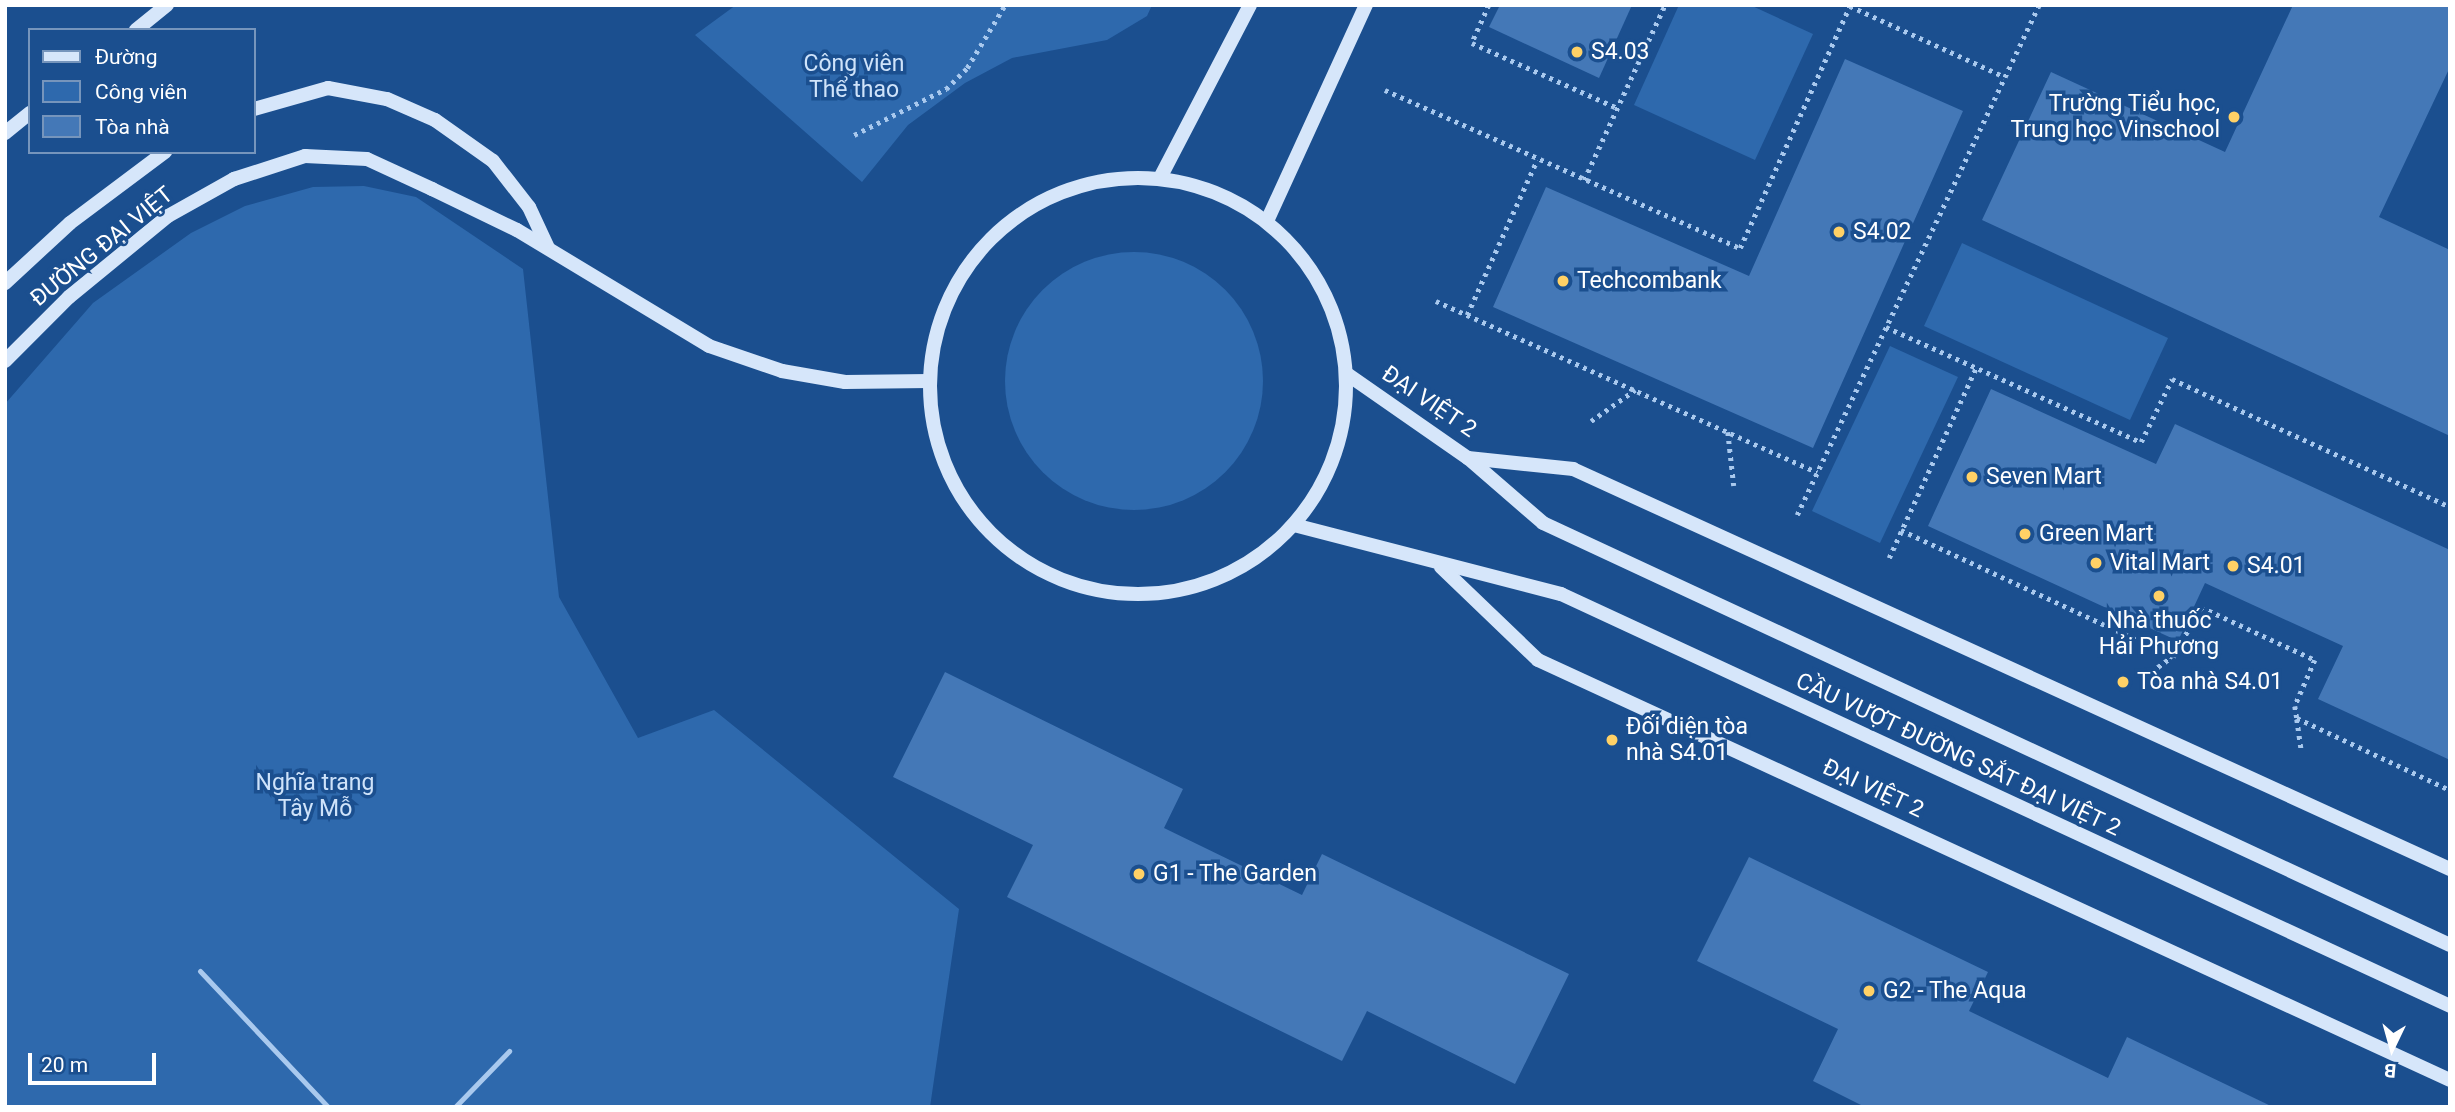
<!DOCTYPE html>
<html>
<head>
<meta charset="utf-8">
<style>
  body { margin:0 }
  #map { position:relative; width:2455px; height:1112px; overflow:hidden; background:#1b4f8f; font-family:Roboto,sans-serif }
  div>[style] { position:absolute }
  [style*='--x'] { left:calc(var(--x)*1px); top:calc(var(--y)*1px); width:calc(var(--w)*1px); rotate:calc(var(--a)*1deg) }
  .green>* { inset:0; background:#2e69ad }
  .round { border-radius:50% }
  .building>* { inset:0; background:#4478b7 }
  .path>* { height:4.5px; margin-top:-2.25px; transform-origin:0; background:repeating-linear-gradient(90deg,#a9c9ee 0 3.5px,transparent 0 8.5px) }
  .lane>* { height:5px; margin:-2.5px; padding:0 2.5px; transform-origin:2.5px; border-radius:2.5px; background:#a9c9ee }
  .secondary>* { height:14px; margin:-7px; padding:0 7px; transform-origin:7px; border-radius:7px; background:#d6e6fa }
  .secondary>.ring { margin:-7px; padding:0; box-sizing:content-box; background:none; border:14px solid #d6e6fa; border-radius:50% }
  .dots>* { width:19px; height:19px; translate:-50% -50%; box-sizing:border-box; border:4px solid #1b4f8f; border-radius:50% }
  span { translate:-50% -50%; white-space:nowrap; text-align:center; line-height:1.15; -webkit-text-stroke:7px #1b4f8f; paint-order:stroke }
  .poi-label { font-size:23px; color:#fff }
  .left { translate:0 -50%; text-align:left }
  .right { translate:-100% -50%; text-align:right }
  .park-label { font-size:23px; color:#cfe3fa }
  .street-label { font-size:23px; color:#fff }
  .frame { position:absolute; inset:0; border:7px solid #fff; pointer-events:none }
  .legend { position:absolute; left:28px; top:28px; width:228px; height:126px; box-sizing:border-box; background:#1b4f8f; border:2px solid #7695bc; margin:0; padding:9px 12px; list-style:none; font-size:21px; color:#fff }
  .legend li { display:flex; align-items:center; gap:14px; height:35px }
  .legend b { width:35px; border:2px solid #7695bc }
  .north { position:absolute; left:2357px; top:1014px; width:70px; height:70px; -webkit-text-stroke:5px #1b4f8f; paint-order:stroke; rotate:185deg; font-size:19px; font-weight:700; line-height:28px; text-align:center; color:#fff }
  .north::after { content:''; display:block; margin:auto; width:24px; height:32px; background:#fff; clip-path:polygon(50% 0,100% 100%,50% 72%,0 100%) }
  .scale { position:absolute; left:28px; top:1053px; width:128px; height:32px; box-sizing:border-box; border:4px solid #fff; border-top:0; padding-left:9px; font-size:21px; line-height:24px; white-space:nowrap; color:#fff; -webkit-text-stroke:5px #1b4f8f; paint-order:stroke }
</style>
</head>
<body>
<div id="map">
  <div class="green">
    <i style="clip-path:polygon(736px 5px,1152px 5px,1147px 16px,1107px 40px,1012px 58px,965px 83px,908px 125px,862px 182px,695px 35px)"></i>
    <i style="clip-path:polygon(1679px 5px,1750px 5px,1813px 34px,1755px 160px,1634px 105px)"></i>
    <i style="clip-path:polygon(364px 186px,416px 197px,523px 269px,559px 597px,638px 738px,714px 710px,959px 909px,930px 1107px,5px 1107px,5px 404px,93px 303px,191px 233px,245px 206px,313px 187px)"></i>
    <i style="clip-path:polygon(1962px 243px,2168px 338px,2130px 420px,1924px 326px)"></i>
    <i class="round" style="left:1005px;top:252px;width:258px;height:258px"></i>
    <i style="clip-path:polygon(1890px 346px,1958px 377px,1880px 543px,1812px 511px)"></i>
  </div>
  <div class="building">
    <i style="clip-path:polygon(1500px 5px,1632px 5px,1599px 78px,1489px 27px)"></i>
    <i style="clip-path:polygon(2293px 5px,2450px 5px,2450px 67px,2379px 217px,2450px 250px,2450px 436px,1982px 220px,2051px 72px,2225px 152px)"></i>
    <i style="clip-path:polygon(1845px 59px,1963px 111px,1813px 448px,1493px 307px,1546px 187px,1749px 276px)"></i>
    <i style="clip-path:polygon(1991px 389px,2156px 464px,2175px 424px,2450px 550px,2450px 760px,2318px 699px,2343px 646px,2205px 583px,2178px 641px,1928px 526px)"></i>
    <i style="clip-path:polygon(945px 672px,1183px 789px,1164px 828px,1302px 895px,1322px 854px,1569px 974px,1515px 1084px,1367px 1011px,1342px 1061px,1007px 897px,1033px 845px,893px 777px)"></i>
    <i style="clip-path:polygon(1749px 857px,1988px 972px,1969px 1011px,2108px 1078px,2127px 1037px,2273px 1107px,1865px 1107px,1813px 1081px,1838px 1029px,1697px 961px)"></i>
  </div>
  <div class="path">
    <i style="--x:1489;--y:5;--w:42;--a:114.1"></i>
    <i style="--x:1472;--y:43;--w:159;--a:24.1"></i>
    <i style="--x:1850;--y:6;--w:170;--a:24.6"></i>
    <i style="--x:1385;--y:90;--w:389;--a:24"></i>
    <i style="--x:1740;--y:248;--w:266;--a:-65.6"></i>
    <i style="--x:854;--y:135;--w:103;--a:-26.6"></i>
    <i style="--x:946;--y:89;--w:30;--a:-45"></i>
    <i style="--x:967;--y:68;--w:74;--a:-58.9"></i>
    <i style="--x:1584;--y:180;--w:193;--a:-65.2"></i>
    <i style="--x:1436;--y:301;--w:418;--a:24.2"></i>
    <i style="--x:1467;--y:315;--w:170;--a:-65.7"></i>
    <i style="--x:1886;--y:327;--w:280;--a:24.3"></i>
    <i style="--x:2141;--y:442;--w:70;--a:-63.8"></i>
    <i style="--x:2172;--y:379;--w:306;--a:24.7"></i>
    <i style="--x:1591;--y:421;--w:54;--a:-35.2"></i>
    <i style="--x:1728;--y:432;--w:54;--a:83.7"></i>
    <i style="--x:1797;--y:515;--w:565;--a:-64.62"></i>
    <i style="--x:1901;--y:530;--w:300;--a:25"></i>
    <i style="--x:2173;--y:657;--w:57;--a:-60.8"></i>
    <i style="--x:2201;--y:607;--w:126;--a:24.9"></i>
    <i style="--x:2315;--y:660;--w:50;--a:113.5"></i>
    <i style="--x:2295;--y:706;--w:12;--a:81"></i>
    <i style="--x:2297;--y:718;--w:169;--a:25.2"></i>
    <i style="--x:1889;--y:558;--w:209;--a:-65.4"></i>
    <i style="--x:2144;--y:677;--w:34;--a:-36"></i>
    <i style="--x:2297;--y:719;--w:30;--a:82"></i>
  </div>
  <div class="lane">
    <i style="--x:200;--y:971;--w:187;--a:46.7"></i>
    <i style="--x:455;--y:1107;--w:78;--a:-46"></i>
  </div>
  <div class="secondary">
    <i style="--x:136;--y:30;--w:40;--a:-39"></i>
    <i style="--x:254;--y:109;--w:77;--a:-15.8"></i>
    <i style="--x:328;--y:88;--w:60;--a:10.6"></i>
    <i style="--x:387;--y:99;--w:52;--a:23.6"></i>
    <i style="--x:435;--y:120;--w:71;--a:35.3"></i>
    <i style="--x:493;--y:161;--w:58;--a:52"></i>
    <i style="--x:529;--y:207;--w:45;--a:65.1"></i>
    <i style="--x:5;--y:133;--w:32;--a:-39"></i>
    <i style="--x:1160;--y:178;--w:195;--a:-62.5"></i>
    <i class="ring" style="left:930px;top:178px;width:402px;height:402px"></i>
    <i style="--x:1267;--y:221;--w:238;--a:-65.4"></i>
    <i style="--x:5;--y:283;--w:88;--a:-42.7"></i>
    <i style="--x:70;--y:223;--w:119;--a:-36.8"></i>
    <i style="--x:5;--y:361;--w:91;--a:-45"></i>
    <i style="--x:69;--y:297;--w:128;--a:-39.3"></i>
    <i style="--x:168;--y:216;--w:76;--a:-29.3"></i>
    <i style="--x:234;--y:179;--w:75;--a:-17.9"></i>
    <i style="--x:305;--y:156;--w:62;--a:2.8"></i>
    <i style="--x:367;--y:159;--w:72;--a:24.8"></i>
    <i style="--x:432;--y:189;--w:94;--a:25.8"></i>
    <i style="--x:517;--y:230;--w:224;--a:31.1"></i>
    <i style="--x:709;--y:346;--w:77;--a:18.9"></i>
    <i style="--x:782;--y:371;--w:64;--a:9.9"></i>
    <i style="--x:845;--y:382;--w:84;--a:-0.7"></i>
    <i style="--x:1347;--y:374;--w:147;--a:34.8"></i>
    <i style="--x:1468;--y:458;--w:99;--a:40.9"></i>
    <i style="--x:1543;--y:523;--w:1000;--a:24.95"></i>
    <i style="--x:1468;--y:458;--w:106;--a:6"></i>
    <i style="--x:1573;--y:469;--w:964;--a:24.52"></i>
    <i style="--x:1294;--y:525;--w:276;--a:14.5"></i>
    <i style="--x:1561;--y:594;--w:980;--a:24.86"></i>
    <i style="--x:1441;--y:567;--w:134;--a:43.8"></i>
    <i style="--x:1538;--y:660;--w:1004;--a:24.73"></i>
  </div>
  <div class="dots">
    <i style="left:1577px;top:52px;background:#ffd166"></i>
    <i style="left:2234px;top:117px;background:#ffd166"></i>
    <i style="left:1839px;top:232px;background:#ffd166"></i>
    <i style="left:1563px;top:281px;background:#ffd166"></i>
    <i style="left:1972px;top:477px;background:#ffd166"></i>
    <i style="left:2025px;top:534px;background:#ffd166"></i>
    <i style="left:2096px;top:563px;background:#ffd166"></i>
    <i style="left:2233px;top:566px;background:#ffd166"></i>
    <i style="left:2159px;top:596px;background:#ffd166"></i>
    <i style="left:2123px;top:682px;background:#ffd166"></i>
    <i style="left:1612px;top:740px;background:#ffd166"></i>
    <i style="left:1139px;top:874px;background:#ffd166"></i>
    <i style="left:1869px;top:991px;background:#ffd166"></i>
  </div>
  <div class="poi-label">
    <span class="left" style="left:1591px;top:52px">S4.03</span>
    <span class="right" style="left:2220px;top:117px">Trường Tiểu học,<br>Trung học Vinschool</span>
    <span class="left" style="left:1853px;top:232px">S4.02</span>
    <span class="left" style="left:1577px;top:281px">Techcombank</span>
    <span class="left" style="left:1986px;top:477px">Seven Mart</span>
    <span class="left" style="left:2039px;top:534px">Green Mart</span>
    <span class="left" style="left:2110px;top:563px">Vital Mart</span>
    <span class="left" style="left:2247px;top:566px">S4.01</span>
    <span style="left:2159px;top:634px">Nhà thuốc<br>Hải Phương</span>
    <span class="left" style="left:2137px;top:682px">Tòa nhà S4.01</span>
    <span class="left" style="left:1626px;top:740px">Đối diện tòa<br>nhà S4.01</span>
    <span class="left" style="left:1153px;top:874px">G1 - The Garden</span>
    <span class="left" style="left:1883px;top:991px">G2 - The Aqua</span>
  </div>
  <div class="park-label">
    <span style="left:854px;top:77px">Công viên<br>Thể thao</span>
    <span style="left:315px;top:796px">Nghĩa trang<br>Tây Mỗ</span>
  </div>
  <div class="street-label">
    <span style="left:102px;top:247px;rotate:-39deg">ĐƯỜNG ĐẠI VIỆT</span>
    <span style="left:1429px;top:402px;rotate:34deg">ĐẠI VIỆT 2</span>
    <span style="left:1958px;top:755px;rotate:25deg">CẦU VƯỢT ĐƯỜNG SẮT ĐẠI VIỆT 2</span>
    <span style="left:1873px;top:789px;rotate:25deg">ĐẠI VIỆT 2</span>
  </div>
  <div class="frame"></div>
  <ul class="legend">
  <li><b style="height:9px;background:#d6e6fa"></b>Đường</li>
  <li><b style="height:19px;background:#2e69ad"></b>Công viên</li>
  <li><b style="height:19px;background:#4478b7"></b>Tòa nhà</li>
  </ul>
  <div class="north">B</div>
  <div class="scale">20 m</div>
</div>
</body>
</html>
